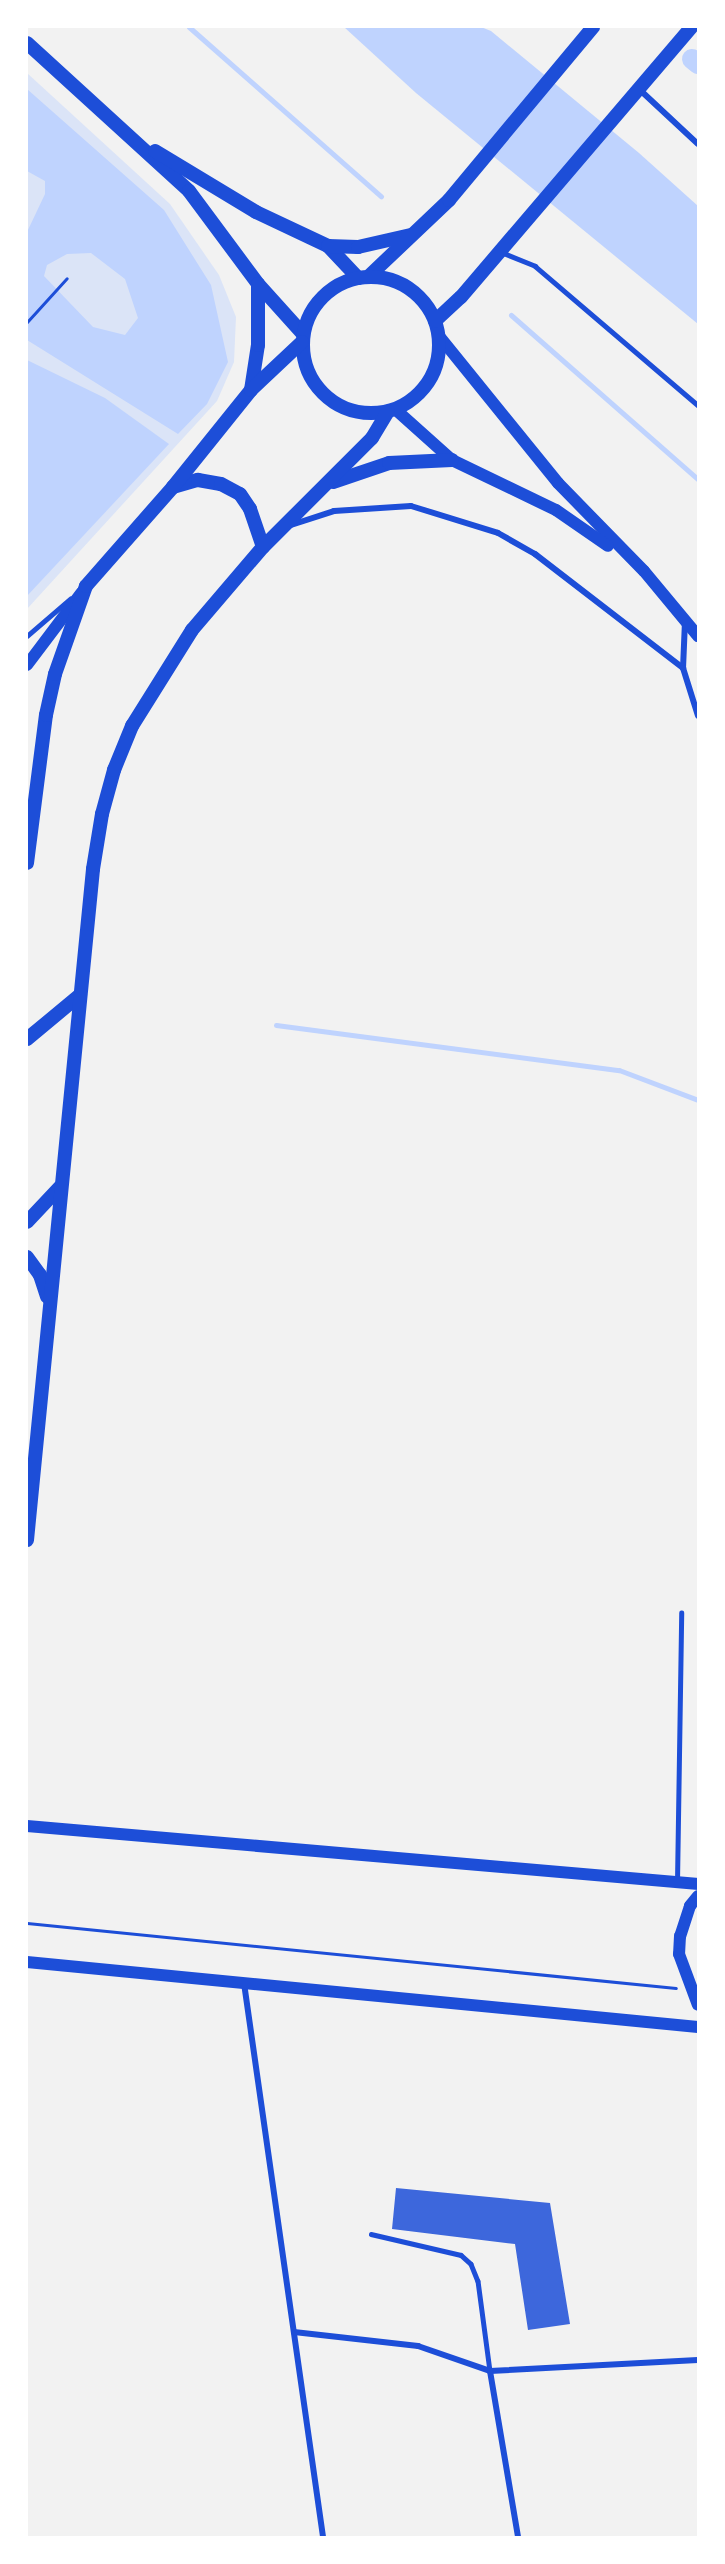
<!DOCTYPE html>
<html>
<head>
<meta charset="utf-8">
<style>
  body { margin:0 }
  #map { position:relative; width:725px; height:2564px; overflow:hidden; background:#f2f2f2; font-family:Quicksand,sans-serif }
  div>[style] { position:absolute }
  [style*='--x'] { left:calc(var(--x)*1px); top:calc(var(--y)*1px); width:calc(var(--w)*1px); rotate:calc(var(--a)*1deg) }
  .green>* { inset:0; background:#dbe4f7 }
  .water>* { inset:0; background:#bfd3fe }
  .stream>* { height:5px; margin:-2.5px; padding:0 2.5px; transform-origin:2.5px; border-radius:2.5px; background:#bfd3fe }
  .canal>* { height:20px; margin:-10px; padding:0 10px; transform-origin:10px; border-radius:10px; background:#bfd3fe }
  .building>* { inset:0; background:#3d67dc }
  .path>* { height:3px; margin:-1.5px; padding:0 1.5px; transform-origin:1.5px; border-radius:1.5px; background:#1d4ed8 }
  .service>* { height:4.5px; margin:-2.25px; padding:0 2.25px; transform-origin:2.25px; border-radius:2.25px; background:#1d4ed8 }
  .minor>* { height:6px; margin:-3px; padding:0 3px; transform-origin:3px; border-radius:3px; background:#1d4ed8 }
  .secondary>* { height:12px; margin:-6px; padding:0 6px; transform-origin:6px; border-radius:6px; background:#1d4ed8 }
  .primary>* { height:14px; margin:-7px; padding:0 7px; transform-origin:7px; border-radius:7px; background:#1d4ed8 }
  .primary>.ring { margin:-7px; padding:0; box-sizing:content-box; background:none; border:14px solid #1d4ed8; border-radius:50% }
  span { translate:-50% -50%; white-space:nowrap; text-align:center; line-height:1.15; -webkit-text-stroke:5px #fff; paint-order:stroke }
  .frame { position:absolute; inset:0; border:28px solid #fff; pointer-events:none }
</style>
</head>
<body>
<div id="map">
  <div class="green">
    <i style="clip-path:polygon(27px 73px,170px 204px,219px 275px,236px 317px,234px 362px,217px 401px,27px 609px)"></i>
  </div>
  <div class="water">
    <i style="clip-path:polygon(344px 27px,481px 27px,491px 31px,639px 153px,698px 206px,698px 324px,416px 93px)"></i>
    <i style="clip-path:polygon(evenodd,27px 89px,164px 210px,211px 285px,228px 362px,207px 404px,178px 434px,27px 340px,27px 232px,45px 194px,45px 181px,27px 171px,27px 89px,91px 253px,125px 279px,138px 318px,125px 335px,93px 327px,44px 276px,47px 265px,67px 254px,91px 253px)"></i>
    <i style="clip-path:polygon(27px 360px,105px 398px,169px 444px,27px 596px)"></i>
  </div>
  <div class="stream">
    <i style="--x:189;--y:27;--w:256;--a:41.4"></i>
    <i style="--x:511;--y:315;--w:249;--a:41.3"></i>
    <i style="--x:276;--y:1025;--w:346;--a:7.5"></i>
    <i style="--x:619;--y:1070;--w:85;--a:20.8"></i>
  </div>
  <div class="canal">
    <i style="--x:692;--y:59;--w:8;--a:40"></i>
  </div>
  <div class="building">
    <i style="clip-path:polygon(396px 2188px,550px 2203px,570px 2324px,528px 2330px,515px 2244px,392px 2229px)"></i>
  </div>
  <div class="path">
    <i style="--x:27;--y:322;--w:59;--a:-47.7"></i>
    <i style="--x:27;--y:1923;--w:652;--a:5.72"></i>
  </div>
  <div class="service">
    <i style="--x:501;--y:252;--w:37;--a:22"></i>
    <i style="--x:535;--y:266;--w:214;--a:40.5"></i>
    <i style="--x:27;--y:636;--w:57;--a:-40.7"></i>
    <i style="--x:677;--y:1882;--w:269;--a:-89.1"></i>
    <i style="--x:371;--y:2234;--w:92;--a:13.1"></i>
    <i style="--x:461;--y:2255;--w:13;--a:42"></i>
    <i style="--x:471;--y:2264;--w:18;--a:68"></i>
    <i style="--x:478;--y:2281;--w:91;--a:82.4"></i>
  </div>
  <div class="minor">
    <i style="--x:640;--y:90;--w:79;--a:43"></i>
    <i style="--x:291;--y:525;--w:45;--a:-18"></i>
    <i style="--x:334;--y:511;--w:77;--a:-3.7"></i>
    <i style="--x:411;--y:506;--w:91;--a:17.2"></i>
    <i style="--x:498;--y:533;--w:43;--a:29.6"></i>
    <i style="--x:535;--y:554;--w:187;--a:37.6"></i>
    <i style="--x:685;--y:621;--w:47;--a:92.4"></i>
    <i style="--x:683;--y:668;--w:50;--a:72.6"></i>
    <i style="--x:244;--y:1983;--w:560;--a:81.88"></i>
    <i style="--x:294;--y:2332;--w:125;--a:6.4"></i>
    <i style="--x:418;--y:2346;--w:76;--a:19.1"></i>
    <i style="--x:490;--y:2371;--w:208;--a:-3"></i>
    <i style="--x:490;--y:2371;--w:168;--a:80.4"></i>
  </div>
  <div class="secondary">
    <i style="--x:439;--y:336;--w:189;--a:51"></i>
    <i style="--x:558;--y:483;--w:123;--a:45.7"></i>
    <i style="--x:644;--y:571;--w:85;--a:50.3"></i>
    <i style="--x:395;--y:409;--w:76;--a:41.8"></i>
    <i style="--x:452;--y:460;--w:115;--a:25.7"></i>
    <i style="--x:556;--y:510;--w:63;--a:34.7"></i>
    <i style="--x:27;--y:665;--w:91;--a:-53"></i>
    <i style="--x:27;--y:1826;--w:674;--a:4.94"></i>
    <i style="--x:698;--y:1896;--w:13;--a:129"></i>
    <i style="--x:690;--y:1906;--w:32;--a:108"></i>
    <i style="--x:680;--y:1936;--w:18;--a:93"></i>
    <i style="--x:679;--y:1954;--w:54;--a:69.6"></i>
    <i style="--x:27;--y:1962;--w:674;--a:5.53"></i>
  </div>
  <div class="primary">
    <i style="--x:27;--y:43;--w:219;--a:42.4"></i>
    <i style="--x:189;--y:191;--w:116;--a:53.4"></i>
    <i style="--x:258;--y:284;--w:67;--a:48"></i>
    <i style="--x:155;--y:151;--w:118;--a:31.1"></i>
    <i style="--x:256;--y:212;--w:80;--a:25.3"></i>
    <i style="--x:328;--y:246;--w:44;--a:46.8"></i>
    <i style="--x:328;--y:246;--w:30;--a:2"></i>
    <i style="--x:358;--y:247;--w:54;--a:-12.8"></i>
    <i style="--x:368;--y:277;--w:112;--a:-43.5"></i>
    <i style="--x:449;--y:200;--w:225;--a:-50.2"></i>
    <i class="ring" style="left:303px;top:277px;width:122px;height:122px"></i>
    <i style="--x:435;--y:321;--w:35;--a:-43"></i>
    <i style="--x:461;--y:297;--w:355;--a:-49.5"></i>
    <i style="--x:251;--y:390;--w:46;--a:-81.2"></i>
    <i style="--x:258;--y:345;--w:61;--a:-90"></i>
    <i style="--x:333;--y:482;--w:59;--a:-18.7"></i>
    <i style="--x:389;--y:463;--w:63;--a:-2.7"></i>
    <i style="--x:173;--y:487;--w:26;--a:-16"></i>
    <i style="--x:198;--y:480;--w:23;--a:10"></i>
    <i style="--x:221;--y:484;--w:21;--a:28"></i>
    <i style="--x:240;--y:494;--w:18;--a:56"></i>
    <i style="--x:250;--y:509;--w:40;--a:71.1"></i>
    <i style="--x:27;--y:863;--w:149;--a:-82.7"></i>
    <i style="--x:46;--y:715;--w:42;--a:-77.6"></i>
    <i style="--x:55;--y:674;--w:93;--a:-70.6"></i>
    <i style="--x:86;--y:586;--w:132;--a:-48.7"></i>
    <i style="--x:173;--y:487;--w:124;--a:-51.2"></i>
    <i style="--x:251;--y:390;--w:70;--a:-43.3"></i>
    <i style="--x:27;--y:1039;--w:69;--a:-39.7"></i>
    <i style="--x:27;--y:1222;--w:48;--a:-46.7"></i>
    <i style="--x:27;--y:1257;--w:22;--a:54"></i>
    <i style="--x:40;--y:1275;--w:23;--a:72"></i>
    <i style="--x:27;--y:1540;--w:674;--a:-84.38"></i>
    <i style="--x:93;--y:869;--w:56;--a:-80.7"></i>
    <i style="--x:102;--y:814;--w:46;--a:-74.7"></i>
    <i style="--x:114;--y:770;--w:48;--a:-67.8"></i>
    <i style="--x:132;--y:726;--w:113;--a:-58"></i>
    <i style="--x:192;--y:630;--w:109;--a:-49.5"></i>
    <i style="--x:263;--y:547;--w:154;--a:-45"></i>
    <i style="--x:372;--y:438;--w:31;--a:-59"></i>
  </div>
  <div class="frame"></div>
</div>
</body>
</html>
